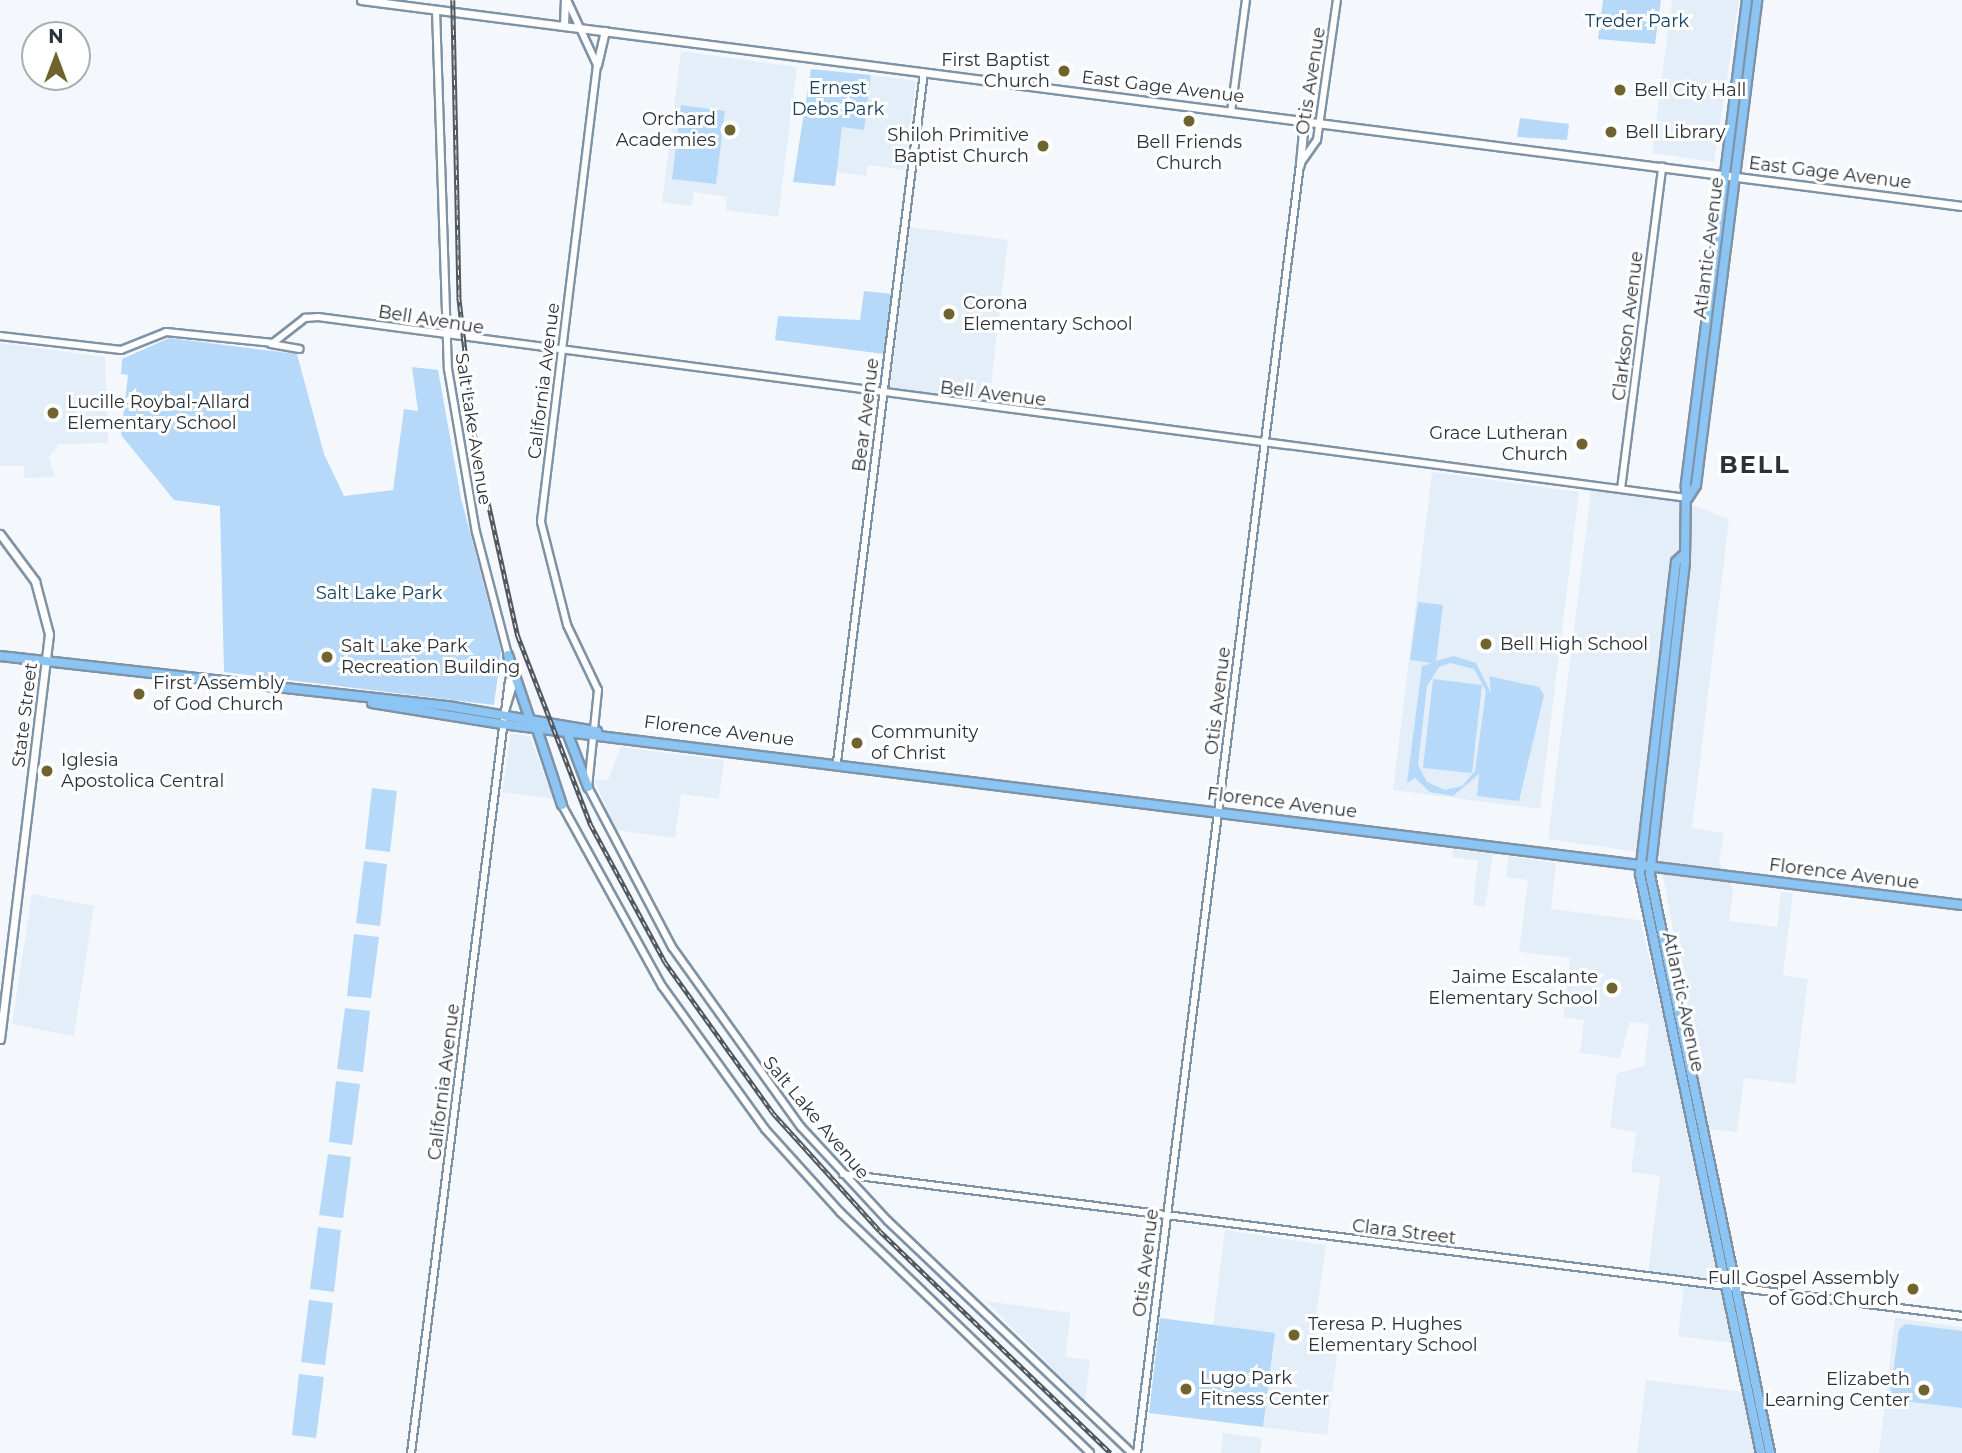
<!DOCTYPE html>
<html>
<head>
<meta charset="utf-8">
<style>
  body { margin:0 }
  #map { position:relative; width:1962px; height:1453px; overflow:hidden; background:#f4f8fd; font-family:Montserrat,sans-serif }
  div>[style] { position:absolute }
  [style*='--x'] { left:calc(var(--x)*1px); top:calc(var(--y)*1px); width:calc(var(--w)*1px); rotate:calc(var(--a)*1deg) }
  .built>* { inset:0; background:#e3eef9 }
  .green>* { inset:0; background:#b6d9fa }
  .roads { filter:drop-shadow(2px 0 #7f93a6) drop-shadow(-2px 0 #7f93a6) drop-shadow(0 2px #7f93a6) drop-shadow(0 -2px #7f93a6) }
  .tertiary>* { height:6px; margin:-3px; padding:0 3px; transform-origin:3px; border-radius:3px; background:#fff }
  .secondary>* { height:7px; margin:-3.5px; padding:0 3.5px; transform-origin:3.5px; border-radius:3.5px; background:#fff }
  .primary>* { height:8px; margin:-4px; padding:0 4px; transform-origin:4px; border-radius:4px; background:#8cc5f4 }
  .rail>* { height:4.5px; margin-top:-2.25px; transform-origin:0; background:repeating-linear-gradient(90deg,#fff 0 5px,#525960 0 10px); box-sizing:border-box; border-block:2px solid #525960 }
  .dots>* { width:19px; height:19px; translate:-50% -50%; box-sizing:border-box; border:4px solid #fff; border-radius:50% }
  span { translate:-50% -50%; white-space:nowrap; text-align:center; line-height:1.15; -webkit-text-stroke:6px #fff; paint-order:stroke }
  .park-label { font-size:18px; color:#174265 }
  .poi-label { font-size:18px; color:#293139 }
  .right { translate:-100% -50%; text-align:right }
  .left { translate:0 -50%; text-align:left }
  .street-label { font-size:18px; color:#293139 }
  .district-label { font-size:24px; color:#293139; font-weight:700; letter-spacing:2px }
  .north { position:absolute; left:21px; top:21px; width:70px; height:70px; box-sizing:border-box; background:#fff; border:2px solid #a9adb0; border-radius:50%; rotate:0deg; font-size:19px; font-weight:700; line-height:28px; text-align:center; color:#293139 }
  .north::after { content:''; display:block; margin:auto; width:24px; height:32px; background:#6f6330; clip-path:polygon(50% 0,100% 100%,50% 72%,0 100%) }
</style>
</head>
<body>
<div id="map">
  <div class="built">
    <i style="clip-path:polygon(1672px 0,1739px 0,1714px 162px,1652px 153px)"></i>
    <i style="clip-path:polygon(681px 51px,797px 67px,778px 217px,726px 210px,727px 197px,694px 192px,692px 206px,662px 202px)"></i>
    <i style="clip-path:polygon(871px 75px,916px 81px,904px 170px,868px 165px,866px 176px,836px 172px,842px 127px,864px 129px)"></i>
    <i style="clip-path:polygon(910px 227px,1008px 240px,989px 402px,890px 389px)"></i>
    <i style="clip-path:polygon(0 343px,105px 357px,108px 443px,59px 444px,49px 457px,55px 477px,24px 478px,24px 466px,0 466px)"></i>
    <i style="clip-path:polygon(1432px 472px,1579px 492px,1540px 809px,1393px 790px)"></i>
    <i style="clip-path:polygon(1591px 491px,1679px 500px,1729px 519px,1692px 828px,1724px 833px,1719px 862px,1733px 889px,1729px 921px,1777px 927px,1781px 892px,1793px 893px,1783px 975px,1808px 979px,1795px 1084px,1744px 1078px,1737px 1132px,1689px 1127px,1719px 1275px,1715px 1280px,1648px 1272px,1660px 1176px,1631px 1172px,1636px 1132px,1610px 1128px,1617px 1073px,1644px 1066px,1649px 1024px,1630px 1022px,1620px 1058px,1580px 1053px,1584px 1020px,1563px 1017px,1570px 958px,1519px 952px,1528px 880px,1506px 877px,1509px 856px,1556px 863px,1551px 909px,1640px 920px,1675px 1064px,1699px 1067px,1659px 855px,1548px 839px)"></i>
    <i style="clip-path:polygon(511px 734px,530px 736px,553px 799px,502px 792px)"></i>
    <i style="clip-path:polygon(621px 747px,724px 760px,719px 799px,681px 794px,675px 838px,616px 830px,594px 779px,608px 780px)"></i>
    <i style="clip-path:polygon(1453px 849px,1493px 854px,1485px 907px,1473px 905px,1478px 861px,1452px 857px)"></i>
    <i style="clip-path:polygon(32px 894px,94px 906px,74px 1036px,12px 1024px)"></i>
    <i style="clip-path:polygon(1225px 1230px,1326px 1245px,1313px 1337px,1339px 1341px,1327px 1435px,1263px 1427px,1275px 1333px,1213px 1325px)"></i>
    <i style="clip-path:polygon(1684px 1286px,1722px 1291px,1733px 1343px,1678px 1336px)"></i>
    <i style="clip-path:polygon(986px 1301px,1071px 1313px,1065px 1357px,1090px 1360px,1085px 1401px)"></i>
    <i style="clip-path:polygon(1895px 1318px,1962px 1327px,1962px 1453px,1879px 1453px)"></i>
    <i style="clip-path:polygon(1646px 1380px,1744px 1392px,1755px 1453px,1637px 1453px)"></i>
    <i style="clip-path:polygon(1223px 1433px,1262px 1438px,1260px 1453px,1221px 1453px)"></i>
  </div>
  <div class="green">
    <i style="clip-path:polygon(1603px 0,1661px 0,1655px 44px,1598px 39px)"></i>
    <i style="clip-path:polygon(811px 69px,871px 75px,864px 130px,842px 127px,835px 186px,793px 182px)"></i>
    <i style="clip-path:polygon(681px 105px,725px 111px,716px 184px,672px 179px)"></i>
    <i style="clip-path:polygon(1520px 118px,1569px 124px,1567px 140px,1517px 137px)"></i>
    <i style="clip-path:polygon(864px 291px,892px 294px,884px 354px,775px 340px,778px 316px,860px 320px)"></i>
    <i style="clip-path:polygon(169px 338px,297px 354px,324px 454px,344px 496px,393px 490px,404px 409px,418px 411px,412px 367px,438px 370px,461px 498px,501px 651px,494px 705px,224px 672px,220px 506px,174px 500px,121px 435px,128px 375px,121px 374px,122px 359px)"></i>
    <i style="clip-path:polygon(evenodd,1418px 602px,1443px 605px,1436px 661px,1454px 656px,1476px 663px,1491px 693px,1489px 676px,1539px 687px,1544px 695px,1519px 801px,1477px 796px,1479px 774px,1453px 796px,1430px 792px,1415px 778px,1407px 783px,1422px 666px,1432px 663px,1410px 660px,1418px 602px,1450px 663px,1474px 669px,1486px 691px,1475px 771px,1462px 786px,1445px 790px,1427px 782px,1418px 765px,1427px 686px,1439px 667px,1450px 663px)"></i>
    <i style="clip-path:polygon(1433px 679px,1482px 685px,1472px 773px,1423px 768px)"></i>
    <i style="clip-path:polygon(372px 788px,397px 791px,390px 852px,365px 849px)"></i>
    <i style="clip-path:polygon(364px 861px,387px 864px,380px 926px,356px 923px)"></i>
    <i style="clip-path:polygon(354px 934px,379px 937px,371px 998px,347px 996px)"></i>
    <i style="clip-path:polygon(345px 1008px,370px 1011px,363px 1072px,337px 1069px)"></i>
    <i style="clip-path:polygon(336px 1081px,360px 1084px,352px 1145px,329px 1142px)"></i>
    <i style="clip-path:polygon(328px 1154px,351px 1157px,343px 1218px,319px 1215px)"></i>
    <i style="clip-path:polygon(318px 1227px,341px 1230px,334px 1292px,310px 1289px)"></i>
    <i style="clip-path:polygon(309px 1300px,333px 1303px,325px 1365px,301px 1362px)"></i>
    <i style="clip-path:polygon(1160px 1318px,1275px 1333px,1263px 1427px,1149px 1413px)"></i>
    <i style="clip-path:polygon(1905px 1324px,1962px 1331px,1962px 1408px,1896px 1400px,1890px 1393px,1899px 1330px)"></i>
    <i style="clip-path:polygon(299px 1374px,324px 1377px,316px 1438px,292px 1435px)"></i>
  </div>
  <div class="roads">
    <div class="tertiary">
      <i style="--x:567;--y:0;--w:72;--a:65.2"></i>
      <i style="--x:597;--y:65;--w:460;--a:97"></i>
      <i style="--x:541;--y:522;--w:106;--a:75.8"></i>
      <i style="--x:567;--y:625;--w:72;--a:64.5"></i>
      <i style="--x:598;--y:690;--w:98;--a:95.9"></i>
      <i style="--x:588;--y:787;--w:181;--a:62.3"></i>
      <i style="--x:672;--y:947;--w:221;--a:54.4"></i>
      <i style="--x:801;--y:1127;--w:128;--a:47.2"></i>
      <i style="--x:888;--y:1221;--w:337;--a:43.6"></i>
      <i style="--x:436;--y:10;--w:359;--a:88.1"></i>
      <i style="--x:448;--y:369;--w:165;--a:80.3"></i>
      <i style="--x:476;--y:532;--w:127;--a:75.4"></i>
      <i style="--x:508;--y:655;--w:33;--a:83"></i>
      <i style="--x:512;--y:688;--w:27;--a:107"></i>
      <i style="--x:1231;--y:112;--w:113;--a:-82.4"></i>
      <i style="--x:0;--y:336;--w:122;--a:6.6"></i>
      <i style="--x:121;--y:350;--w:48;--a:-21.8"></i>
      <i style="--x:166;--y:332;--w:108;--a:5.9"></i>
      <i style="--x:273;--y:343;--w:41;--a:-38"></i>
      <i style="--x:305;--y:318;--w:13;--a:-4"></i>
      <i style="--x:318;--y:317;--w:1382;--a:7.53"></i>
      <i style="--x:271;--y:344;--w:29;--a:10"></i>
      <i style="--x:1621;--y:489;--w:325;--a:-82.7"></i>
      <i style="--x:837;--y:762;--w:695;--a:-82.81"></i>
      <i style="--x:562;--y:805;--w:207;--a:61.1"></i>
      <i style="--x:662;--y:986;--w:176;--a:54.2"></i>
      <i style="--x:765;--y:1129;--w:112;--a:47.9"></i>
      <i style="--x:840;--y:1212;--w:347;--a:43.9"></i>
      <i style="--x:843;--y:1174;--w:1128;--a:7.23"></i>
      <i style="--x:411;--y:1453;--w:778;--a:-82.77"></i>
      <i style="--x:1137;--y:1453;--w:1299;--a:-82.79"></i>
      <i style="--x:1300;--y:164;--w:29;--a:-55"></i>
      <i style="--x:1317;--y:140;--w:141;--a:-81.9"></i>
    </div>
    <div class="secondary">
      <i style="--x:361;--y:0;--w:1614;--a:7.33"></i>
      <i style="--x:564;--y:26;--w:26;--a:-88"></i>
      <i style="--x:597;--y:65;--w:35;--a:-77"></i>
      <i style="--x:1300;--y:164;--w:43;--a:-84.7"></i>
      <i style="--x:0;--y:534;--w:59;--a:53.3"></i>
      <i style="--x:35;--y:581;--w:55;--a:75.2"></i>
      <i style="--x:49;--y:634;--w:408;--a:96.9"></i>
    </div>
    <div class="primary">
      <i style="--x:1747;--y:0;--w:490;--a:97.2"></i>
      <i style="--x:1686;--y:486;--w:76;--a:90.8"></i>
      <i style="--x:1685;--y:562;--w:315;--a:96.4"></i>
      <i style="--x:1650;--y:875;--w:590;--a:78.27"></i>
      <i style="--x:1688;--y:498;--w:15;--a:-58"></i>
      <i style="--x:1696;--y:485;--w:489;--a:-82.8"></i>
      <i style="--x:1682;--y:556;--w:8;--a:135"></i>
      <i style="--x:1676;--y:562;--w:314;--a:96.6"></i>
      <i style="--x:1640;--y:874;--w:592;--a:78.2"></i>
      <i style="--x:508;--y:655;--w:65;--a:71.3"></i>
      <i style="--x:0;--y:656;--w:456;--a:6.4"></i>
      <i style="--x:453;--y:707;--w:146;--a:9.5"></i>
      <i style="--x:372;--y:703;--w:132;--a:9.2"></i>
      <i style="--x:502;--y:724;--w:1471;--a:7.07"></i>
      <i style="--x:537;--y:729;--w:80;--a:71.8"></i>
      <i style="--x:567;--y:732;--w:59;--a:69.1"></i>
    </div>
  </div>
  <div class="rail">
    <i style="--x:453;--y:0;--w:297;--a:88.8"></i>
    <i style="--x:459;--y:297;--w:151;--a:83.5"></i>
    <i style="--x:476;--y:447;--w:194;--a:77.5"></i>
    <i style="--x:518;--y:636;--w:203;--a:68.9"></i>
    <i style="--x:591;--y:825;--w:156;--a:61.6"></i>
    <i style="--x:665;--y:962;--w:186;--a:54.4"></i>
    <i style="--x:773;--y:1113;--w:159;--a:47.8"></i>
    <i style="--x:880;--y:1231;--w:320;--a:43.9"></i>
  </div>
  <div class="dots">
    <i style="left:1064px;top:71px;background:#6f6330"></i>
    <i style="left:1620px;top:90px;background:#6f6330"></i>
    <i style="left:1189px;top:121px;background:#6f6330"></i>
    <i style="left:730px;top:130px;background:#6f6330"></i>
    <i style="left:1611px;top:132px;background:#6f6330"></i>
    <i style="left:1043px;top:146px;background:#6f6330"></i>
    <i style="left:949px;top:314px;background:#6f6330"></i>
    <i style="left:53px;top:413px;background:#6f6330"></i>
    <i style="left:1582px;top:444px;background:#6f6330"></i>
    <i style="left:1486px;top:644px;background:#6f6330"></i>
    <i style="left:327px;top:657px;background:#6f6330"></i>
    <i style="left:139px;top:694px;background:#6f6330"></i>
    <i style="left:857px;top:743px;background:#6f6330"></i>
    <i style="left:47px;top:771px;background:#6f6330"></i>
    <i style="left:1612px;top:988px;background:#6f6330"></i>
    <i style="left:1913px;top:1289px;background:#6f6330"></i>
    <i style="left:1294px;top:1335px;background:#6f6330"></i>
    <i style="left:1186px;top:1389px;background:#6f6330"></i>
    <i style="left:1924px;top:1390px;background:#6f6330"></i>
  </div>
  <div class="park-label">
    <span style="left:1637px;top:21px">Treder Park</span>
    <span style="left:838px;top:99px">Ernest<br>Debs Park</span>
    <span style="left:379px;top:593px">Salt Lake Park</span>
  </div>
  <div class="poi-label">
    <span class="right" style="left:1050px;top:71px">First Baptist<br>Church</span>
    <span class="left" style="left:1634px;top:90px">Bell City Hall</span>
    <span class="right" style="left:716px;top:130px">Orchard<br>Academies</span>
    <span class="left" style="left:1625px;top:132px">Bell Library</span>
    <span class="right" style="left:1029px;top:146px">Shiloh Primitive<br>Baptist Church</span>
    <span style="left:1189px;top:153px">Bell Friends<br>Church</span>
    <span class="left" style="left:963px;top:314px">Corona<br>Elementary School</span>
    <span class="left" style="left:67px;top:413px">Lucille Roybal-Allard<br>Elementary School</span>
    <span class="right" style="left:1568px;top:444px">Grace Lutheran<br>Church</span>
    <span class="left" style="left:1500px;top:644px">Bell High School</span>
    <span class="left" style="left:341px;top:657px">Salt Lake Park<br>Recreation Building</span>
    <span class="left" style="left:153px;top:694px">First Assembly<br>of God Church</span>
    <span class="left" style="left:871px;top:743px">Community<br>of Christ</span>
    <span class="left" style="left:61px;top:771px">Iglesia<br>Apostolica Central</span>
    <span class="right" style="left:1598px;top:988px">Jaime Escalante<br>Elementary School</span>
    <span class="right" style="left:1899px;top:1289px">Full Gospel Assembly<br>of God Church</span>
    <span class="left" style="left:1308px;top:1335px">Teresa P. Hughes<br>Elementary School</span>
    <span class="left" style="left:1200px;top:1389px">Lugo Park<br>Fitness Center</span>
    <span class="right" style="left:1910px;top:1390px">Elizabeth<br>Learning Center</span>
  </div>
  <div class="street-label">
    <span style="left:1311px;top:81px;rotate:-81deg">Otis Avenue</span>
    <span style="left:1163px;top:87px;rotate:7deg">East Gage Avenue</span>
    <span style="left:1830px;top:173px;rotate:7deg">East Gage Avenue</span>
    <span style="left:1709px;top:248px;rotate:-83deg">Atlantic Avenue</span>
    <span style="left:431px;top:320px;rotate:9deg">Bell Avenue</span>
    <span style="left:1628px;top:326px;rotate:-83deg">Clarkson Avenue</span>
    <span style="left:544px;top:381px;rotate:-83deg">California Avenue</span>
    <span style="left:993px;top:394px;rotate:7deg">Bell Avenue</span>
    <span style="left:866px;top:415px;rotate:-83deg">Bear Avenue</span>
    <span style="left:473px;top:429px;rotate:81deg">Salt Lake Avenue</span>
    <span style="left:1218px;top:701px;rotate:-83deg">Otis Avenue</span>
    <span style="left:25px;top:715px;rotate:-83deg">State Street</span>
    <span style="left:719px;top:731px;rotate:7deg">Florence Avenue</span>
    <span style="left:1282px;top:803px;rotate:7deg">Florence Avenue</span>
    <span style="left:1844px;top:874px;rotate:7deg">Florence Avenue</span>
    <span style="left:1683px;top:1002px;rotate:78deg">Atlantic Avenue</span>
    <span style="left:444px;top:1082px;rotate:-83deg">California Avenue</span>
    <span style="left:816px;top:1118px;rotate:50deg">Salt Lake Avenue</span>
    <span style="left:1404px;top:1232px;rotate:7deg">Clara Street</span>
    <span style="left:1146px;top:1263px;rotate:-83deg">Otis Avenue</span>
  </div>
  <div class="district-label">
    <span style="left:1755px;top:465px">BELL</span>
  </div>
  <div class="north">N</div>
</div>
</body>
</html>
